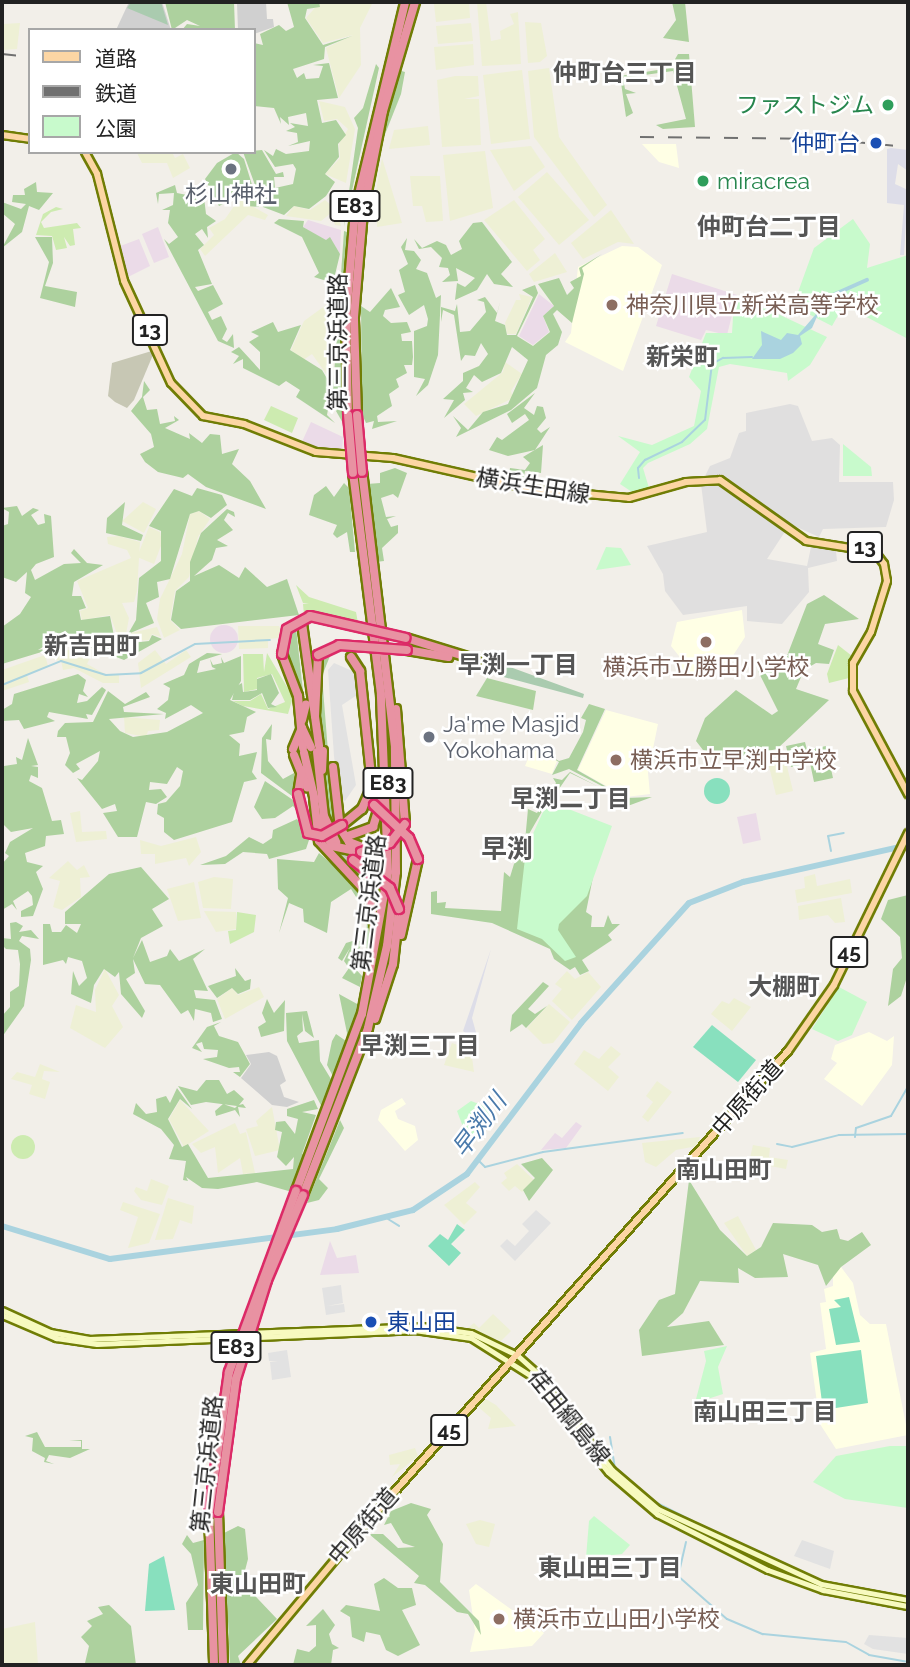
<!DOCTYPE html>
<html>
<head>
<meta charset="utf-8">
<style>
  body { margin:0 }
  #map { position:relative; width:910px; height:1667px; overflow:hidden; background:#f2efe9; font-family:Raleway,"Noto Sans JP",sans-serif }
  div>[style] { position:absolute }
  [style*='--x'] { left:calc(var(--x)*1px); top:calc(var(--y)*1px); width:calc(var(--w)*1px); rotate:calc(var(--a)*1deg) }
  .residential>* { inset:0; background:#e0dfdf }
  .industrial>* { inset:0; background:#ebdbe8 }
  .round { border-radius:50% }
  .education>* { inset:0; background:#ffffe5 }
  .religious>* { inset:0; background:#d0d0d0 }
  .construction>* { inset:0; background:#c7c7b4 }
  .farmland>* { inset:0; background:#eef0d5 }
  .grass>* { inset:0; background:#cdebb0 }
  .forest>* { inset:0; background:#add19e }
  .cemetery>* { inset:0; background:#aacbaf }
  .park>* { inset:0; background:#c8facc }
  .pitch>* { inset:0; background:#88e0be }
  .parking>* { inset:0; background:#e2e2e2 }
  .plaza>* { inset:0; background:#dddde8 }
  .water>* { inset:0; background:#aad3df }
  .stream>* { height:2px; margin:-1px; padding:0 1px; transform-origin:1px; border-radius:1px; background:#aad3df }
  .canal>* { height:3.5px; margin:-1.75px; padding:0 1.75px; transform-origin:1.75px; border-radius:1.75px; background:#aad3df }
  .river>* { height:6px; margin:-3px; padding:0 3px; transform-origin:3px; border-radius:3px; background:#aad3df }
  .highway-tunnel>* { height:8px; margin-top:-4px; transform-origin:0; background:repeating-linear-gradient(90deg,#c8c6c1 0 8px,transparent 0 12px) }
  .roads { filter:drop-shadow(2px 0 #707d05) drop-shadow(-2px 0 #707d05) drop-shadow(0 2px #707d05) drop-shadow(0 -2px #707d05) }
  .secondary>* { height:5px; margin:-2.5px; padding:0 2.5px; transform-origin:2.5px; border-radius:2.5px; background:#f7fabf }
  .primary>* { height:6px; margin:-3px; padding:0 3px; transform-origin:3px; border-radius:3px; background:#fcd6a4 }
  .highway>* { height:8px; margin:-4px; padding:0 4px; transform-origin:4px; border-radius:4px; background:#e892a2 }
  .rail>* { height:2px; margin-top:-1px; transform-origin:0; background:repeating-linear-gradient(90deg,#707070 0 14px,transparent 0 28px) }
  .bridges { filter:drop-shadow(2px 0 #dc2a67) drop-shadow(-2px 0 #dc2a67) drop-shadow(0 2px #dc2a67) drop-shadow(0 -2px #dc2a67) }
  .highway-bridge>* { height:8px; margin:-4px; padding:0 4px; transform-origin:4px; border-radius:4px; background:#e892a2 }
  .dots>* { width:19px; height:19px; translate:-50% -50%; box-sizing:border-box; border:4px solid #fff; border-radius:50% }
  span { translate:-50% -50%; white-space:nowrap; text-align:center; line-height:1.15; -webkit-text-stroke:5px #fff; paint-order:stroke }
  .shield-label span { padding:2px 5px; background:#fff; border:2px solid; border-radius:5px; -webkit-text-stroke-width:0 }
  .shield-label { font-size:21px; color:#222; font-weight:700 }
  .leisure-label { font-size:23px; color:#27864d }
  .right { translate:-100% -50%; text-align:right }
  .left { translate:0 -50%; text-align:left }
  .transit-label { font-size:23px; color:#164399 }
  .worship-label { font-size:23px; color:#5b616d }
  .education-label { font-size:23px; color:#785e54 }
  .street-label { font-size:23px; color:#222 }
  .neighbourhood-label { font-size:24px; color:#555; font-weight:700 }
  .water-label { font-size:24px; color:#4a7aab; font-style:italic }
  .quarter-label { font-size:26px; color:#555; font-weight:700 }
  .frame { position:absolute; inset:0; border:4px solid #222; pointer-events:none }
  .legend { position:absolute; left:28px; top:28px; width:228px; height:126px; box-sizing:border-box; background:#fff; border:2px solid #a7a7a7; margin:0; padding:9px 12px; list-style:none; font-size:21px; color:#222 }
  .legend li { display:flex; align-items:center; gap:14px; height:35px }
  .legend b { width:35px; border:2px solid #a7a7a7 }
</style>
</head>
<body>
<div id="map">
  <div class="residential">
    <i style="clip-path:polygon(790px 404px,798px 406px,812px 441px,832px 438px,840px 445px,839px 482px,893px 482px,894px 500px,886px 527px,823px 529px,819px 537px,790px 524px,767px 559px,807px 566px,811px 547px,836px 551px,837px 561px,808px 568px,809px 592px,782px 624px,747px 621px,747px 606px,683px 615px,665px 591px,663px 574px,647px 546px,707px 532px,701px 484px,710px 466px,730px 458px,739px 433px,746px 431px,746px 413px)"></i>
  </div>
  <div class="industrial">
    <i style="clip-path:polygon(308px 220px,341px 230px,340px 254px,330px 238px,326px 241px,303px 227px)"></i>
    <i style="clip-path:polygon(158px 227px,169px 257px,154px 263px,142px 234px)"></i>
    <i style="clip-path:polygon(139px 239px,150px 266px,126px 278px,115px 248px)"></i>
    <i style="clip-path:polygon(672px 274px,737px 295px,727px 335px,706px 330px,701px 340px,656px 326px)"></i>
    <i style="clip-path:polygon(539px 294px,554px 306px,543px 316px,549px 332px,533px 345px,519px 336px)"></i>
    <i style="clip-path:polygon(311px 422px,343px 437px,342px 452px,301px 444px)"></i>
    <i class="round" style="left:210px;top:625px;width:28px;height:28px"></i>
    <i style="clip-path:polygon(756px 813px,761px 840px,743px 844px,737px 817px)"></i>
    <i style="clip-path:polygon(576px 1122px,582px 1126px,566px 1148px,541px 1150px,555px 1133px,562px 1138px)"></i>
    <i style="clip-path:polygon(330px 1241px,337px 1258px,356px 1255px,359px 1273px,320px 1275px)"></i>
  </div>
  <div class="education">
    <i style="clip-path:polygon(642px 144px,676px 144px,679px 168px,659px 162px)"></i>
    <i style="clip-path:polygon(622px 246px,638px 247px,662px 265px,623px 371px,565px 342px,571px 333px,578px 267px)"></i>
    <i style="clip-path:polygon(742px 610px,745px 637px,725px 668px,714px 662px,704px 679px,678px 671px,679px 656px,671px 646px,677px 622px)"></i>
    <i style="clip-path:polygon(606px 710px,658px 724px,648px 773px,650px 794px,626px 797px,578px 770px)"></i>
    <i style="clip-path:polygon(532px 749px,557px 761px,552px 774px,525px 766px)"></i>
    <i style="clip-path:polygon(869px 1032px,887px 1041px,894px 1036px,892px 1065px,862px 1106px,824px 1079px,837px 1063px,831px 1059px,835px 1045px)"></i>
    <i style="clip-path:polygon(402px 1098px,406px 1104px,395px 1111px,398px 1119px,415px 1126px,418px 1140px,405px 1151px,378px 1120px,381px 1110px)"></i>
    <i style="clip-path:polygon(841px 1267px,853px 1283px,860px 1315px,870px 1324px,886px 1324px,908px 1435px,836px 1449px,820px 1424px,810px 1353px,826px 1349px,820px 1303px,826px 1302px,824px 1289px,833px 1286px,833px 1273px)"></i>
    <i style="clip-path:polygon(476px 1584px,544px 1633px,532px 1646px,470px 1652px,475px 1631px,469px 1590px)"></i>
  </div>
  <div class="religious">
    <i style="clip-path:polygon(129px 2px,162px 2px,171px 30px,116px 30px)"></i>
    <i style="clip-path:polygon(266px 2px,267px 19px,273px 19px,274px 27px,254px 34px,254px 30px,238px 30px,237px 3px)"></i>
    <i style="clip-path:polygon(269px 1052px,277px 1056px,286px 1081px,280px 1085px,284px 1097px,299px 1102px,287px 1107px,272px 1105px,241px 1078px,251px 1064px,246px 1055px)"></i>
  </div>
  <div class="construction">
    <i style="clip-path:polygon(155px 350px,134px 400px,127px 408px,115px 402px,108px 396px,112px 363px)"></i>
  </div>
  <div class="farmland">
    <i style="clip-path:polygon(320px 2px,373px 2px,360px 28px,361px 65px,339px 98px,326px 48px,353px 35px,323px 43px,306px 18px)"></i>
    <i style="clip-path:polygon(469px 2px,470px 18px,436px 22px,434px 4px)"></i>
    <i style="clip-path:polygon(477px 2px,486px 2px,491px 41px,501px 39px,500px 31px,514px 24px,510px 14px,518px 12px,521px 64px,482px 66px)"></i>
    <i style="clip-path:polygon(525px 22px,541px 23px,547px 56px,540px 62px,528px 63px)"></i>
    <i style="clip-path:polygon(20px 23px,17px 49px,2px 50px,3px 24px)"></i>
    <i style="clip-path:polygon(471px 23px,473px 41px,438px 44px,436px 26px)"></i>
    <i style="clip-path:polygon(473px 44px,474px 65px,436px 70px,434px 47px)"></i>
    <i style="clip-path:polygon(549px 68px,559px 137px,607px 205px,594px 217px,534px 137px,528px 71px)"></i>
    <i style="clip-path:polygon(522px 70px,530px 139px,491px 144px,483px 75px)"></i>
    <i style="clip-path:polygon(455px 76px,478px 76px,479px 96px,464px 99px,479px 99px,481px 145px,442px 147px,437px 80px)"></i>
    <i style="clip-path:polygon(319px 101px,345px 107px,355px 129px,346px 183px,325px 174px,340px 158px,339px 144px,348px 129px,337px 119px,324px 121px)"></i>
    <i style="clip-path:polygon(428px 126px,430px 145px,389px 149px,394px 130px)"></i>
    <i style="clip-path:polygon(531px 146px,545px 167px,514px 191px,490px 150px)"></i>
    <i style="clip-path:polygon(485px 151px,493px 208px,450px 221px,443px 155px)"></i>
    <i style="clip-path:polygon(172px 152px,175px 158px,183px 154px,190px 168px,173px 178px,167px 163px,142px 163px,137px 153px)"></i>
    <i style="clip-path:polygon(382px 158px,402px 223px,377px 227px,376px 191px)"></i>
    <i style="clip-path:polygon(547px 172px,589px 220px,559px 245px,518px 197px)"></i>
    <i style="clip-path:polygon(410px 176px,440px 176px,443px 221px,426px 222px,422px 206px,413px 206px)"></i>
    <i style="clip-path:polygon(239px 199px,268px 215px,265px 220px,248px 215px,205px 256px,200px 249px,214px 235px,209px 228px,225px 219px)"></i>
    <i style="clip-path:polygon(325px 200px,337px 210px,341px 226px,335px 225px,331px 213px,321px 221px,286px 216px,294px 206px,310px 210px)"></i>
    <i style="clip-path:polygon(514px 200px,545px 239px,533px 250px,540px 260px,527px 271px,484px 220px)"></i>
    <i style="clip-path:polygon(611px 210px,634px 244px,618px 242px,583px 259px,571px 243px)"></i>
    <i style="clip-path:polygon(555px 253px,567px 272px,534px 282px,529px 274px)"></i>
    <i style="clip-path:polygon(519px 294px,532px 297px,516px 334px,507px 334px,505px 323px,516px 300px,521px 300px)"></i>
    <i style="clip-path:polygon(337px 297px,336px 323px,325px 330px,336px 333px,332px 382px,312px 354px,303px 360px,291px 350px,304px 321px)"></i>
    <i style="clip-path:polygon(505px 362px,522px 374px,511px 391px,513px 398px,476px 416px,464px 404px,503px 372px)"></i>
    <i style="clip-path:polygon(143px 502px,156px 509px,144px 533px,122px 521px)"></i>
    <i style="clip-path:polygon(199px 511px,210px 519px,198px 537px,189px 577px,175px 591px,170px 620px,180px 630px,164px 638px,157px 619px,160px 599px,182px 554px,190px 514px)"></i>
    <i style="clip-path:polygon(149px 527px,160px 532px,162px 543px,154px 564px,137px 557px)"></i>
    <i style="clip-path:polygon(119px 536px,140px 542px,137px 591px,134px 602px,122px 603px,129px 618px,126px 634px,157px 627px,161px 637px,152px 634px,149px 640px,120px 642px,110px 615px,82px 620px,80px 611px,88px 608px,77px 581px,131px 558px,127px 550px,108px 544px,107px 537px)"></i>
    <i style="clip-path:polygon(238px 626px,279px 626px,281px 630px,278px 638px,268px 639px,268px 648px,239px 649px)"></i>
    <i style="clip-path:polygon(69px 650px,91px 656px,87px 664px,105px 674px,119px 674px,119px 683px,103px 683px,74px 668px,63px 670px,61px 661px,49px 658px,48px 654px)"></i>
    <i style="clip-path:polygon(155px 650px,166px 664px,186px 650px,191px 657px,141px 688px,138px 663px)"></i>
    <i style="clip-path:polygon(45px 655px,48px 666px,27px 675px,29px 682px,2px 691px,2px 670px)"></i>
    <i style="clip-path:polygon(124px 717px,160px 720px,159px 730px,148px 731px,146px 737px,125px 733px)"></i>
    <i style="clip-path:polygon(785px 758px,793px 791px,776px 795px,768px 762px)"></i>
    <i style="clip-path:polygon(80px 811px,82px 832px,106px 831px,107px 839px,76px 842px,70px 813px)"></i>
    <i style="clip-path:polygon(196px 837px,201px 852px,189px 866px,186px 858px,155px 864px,155px 854px,141px 854px,140px 840px,161px 846px)"></i>
    <i style="clip-path:polygon(68px 861px,77px 870px,84px 865px,90px 877px,80px 878px,81px 897px,62px 910px,53px 907px,60px 881px,49px 878px)"></i>
    <i style="clip-path:polygon(815px 874px,817px 886px,850px 879px,852px 893px,797px 903px,795px 890px,805px 888px,804px 877px)"></i>
    <i style="clip-path:polygon(214px 877px,233px 879px,231px 909px,203px 908px,198px 882px)"></i>
    <i style="clip-path:polygon(194px 882px,201px 918px,178px 921px,167px 889px)"></i>
    <i style="clip-path:polygon(841px 898px,845px 922px,835px 923px,828px 915px,799px 920px,798px 906px)"></i>
    <i style="clip-path:polygon(204px 911px,236px 912px,236px 929px,216px 932px)"></i>
    <i style="clip-path:polygon(105px 969px,119px 995px,112px 1006px,123px 1027px,105px 1048px,70px 1028px,76px 1005px,96px 1012px,95px 990px)"></i>
    <i style="clip-path:polygon(567px 971px,575px 979px,588px 972px,601px 987px,572px 1020px,552px 1001px,562px 989px,555px 984px)"></i>
    <i style="clip-path:polygon(259px 987px,264px 997px,225px 1019px,217px 999px,232px 988px,238px 995px)"></i>
    <i style="clip-path:polygon(734px 998px,751px 1007px,732px 1031px,711px 1014px,722px 1001px,729px 1004px)"></i>
    <i style="clip-path:polygon(549px 1004px,570px 1022px,553px 1043px,543px 1044px,527px 1028px)"></i>
    <i style="clip-path:polygon(452px 1043px,471px 1050px,474px 1072px,444px 1065px)"></i>
    <i style="clip-path:polygon(611px 1046px,621px 1054px,608px 1067px,619px 1077px,608px 1091px,574px 1064px,584px 1050px,599px 1059px)"></i>
    <i style="clip-path:polygon(40px 1064px,60px 1072px,44px 1071px,42px 1079px,50px 1082px,45px 1099px,29px 1094px,32px 1085px,11px 1079px,17px 1072px,35px 1077px)"></i>
    <i style="clip-path:polygon(657px 1081px,672px 1092px,648px 1122px,642px 1117px,653px 1102px,646px 1096px)"></i>
    <i style="clip-path:polygon(180px 1100px,209px 1131px,184px 1147px,169px 1119px)"></i>
    <i style="clip-path:polygon(272px 1107px,280px 1150px,255px 1156px,246px 1129px,258px 1126px,256px 1121px)"></i>
    <i style="clip-path:polygon(235px 1123px,240px 1134px,246px 1132px,255px 1173px,243px 1174px,240px 1158px,218px 1173px,215px 1147px,201px 1153px,192px 1144px)"></i>
    <i style="clip-path:polygon(700px 1137px,697px 1146px,676px 1150px,656px 1167px,645px 1162px,642px 1143px)"></i>
    <i style="clip-path:polygon(753px 1145px,770px 1148px,769px 1157px,788px 1160px,786px 1169px,749px 1162px)"></i>
    <i style="clip-path:polygon(517px 1164px,534px 1180px,522px 1192px,515px 1186px,509px 1191px,501px 1183px,507px 1178px,504px 1173px)"></i>
    <i style="clip-path:polygon(151px 1179px,169px 1186px,162px 1205px,141px 1200px,134px 1191px,136px 1187px,147px 1191px)"></i>
    <i style="clip-path:polygon(475px 1182px,480px 1187px,466px 1203px,477px 1212px,464px 1225px,444px 1205px)"></i>
    <i style="clip-path:polygon(168px 1198px,194px 1206px,192px 1224px,180px 1220px,173px 1239px,155px 1240px)"></i>
    <i style="clip-path:polygon(123px 1202px,160px 1214px,149px 1243px,128px 1248px,138px 1217px,120px 1210px)"></i>
    <i style="clip-path:polygon(738px 1216px,756px 1250px,747px 1256px,724px 1223px)"></i>
    <i style="clip-path:polygon(493px 1314px,511px 1331px,501px 1341px,468px 1328px,474px 1323px,479px 1328px)"></i>
    <i style="clip-path:polygon(484px 1398px,496px 1405px,516px 1426px,488px 1429px,491px 1418px,476px 1405px)"></i>
    <i style="clip-path:polygon(415px 1448px,418px 1456px,392px 1477px,400px 1464px,390px 1465px,389px 1455px)"></i>
    <i style="clip-path:polygon(480px 1520px,495px 1524px,489px 1547px,476px 1544px,466px 1524px)"></i>
    <i style="clip-path:polygon(35px 1622px,38px 1665px,2px 1665px,2px 1629px)"></i>
  </div>
  <div class="grass">
    <i style="clip-path:polygon(56px 207px,63px 209px,51px 212px,41px 222px,44px 228px,77px 223px,81px 228px,73px 229px,75px 245px,70px 246px,64px 237px,67px 248px,56px 250px,52px 236px,36px 235px,43px 214px)"></i>
    <i style="clip-path:polygon(271px 406px,298px 418px,292px 433px,264px 420px)"></i>
    <i style="clip-path:polygon(296px 585px,309px 597px,356px 612px,358px 623px,304px 615px,303px 604px,309px 603px,303px 603px)"></i>
    <i style="clip-path:polygon(838px 645px,852px 656px,849px 678px,829px 683px,827px 674px)"></i>
    <i style="clip-path:polygon(267px 653px,293px 697px,288px 714px,243px 706px,233px 701px,250px 701px,261px 694px,268px 709px,285px 702px,272px 674px,257px 678px,257px 689px,244px 692px,243px 654px,263px 654px,264px 672px)"></i>
    <i style="clip-path:polygon(237px 912px,256px 915px,254px 932px,230px 944px,228px 931px,236px 930px)"></i>
    <i class="round" style="left:11px;top:1135px;width:24px;height:24px"></i>
  </div>
  <div class="forest">
    <i style="clip-path:polygon(165px 2px,234px 2px,235px 30px,182px 30px,187px 24px,200px 26px,187px 20px,172px 30px)"></i>
    <i style="clip-path:polygon(287px 2px,319px 2px,320px 7px,307px 9px,305px 18px,323px 45px,352px 36px,325px 47px,324px 59px,293px 69px,297px 78px,304px 73px,306px 79px,319px 78px,323px 66px,313px 65px,329px 63px,338px 98px,317px 100px,322px 123px,336px 120px,346px 135px,338px 144px,339px 157px,325px 174px,335px 182px,326px 196px,309px 209px,294px 206px,284px 215px,263px 207px,243px 152px,262px 150px,276px 174px,283px 172px,284px 177px,274px 177px,275px 188px,293px 184px,296px 169px,293px 164px,275px 167px,264px 150px,273px 156px,276px 149px,286px 154px,309px 151px,310px 141px,288px 146px,298px 142px,297px 133px,286px 131px,295px 127px,290px 123px,308px 126px,306px 113px,288px 117px,289px 125px,280px 117px,281px 124px,274px 108px,254px 106px,254px 43px,263px 45px,260px 34px,279px 25px,286px 31px,294px 27px)"></i>
    <i style="clip-path:polygon(672px 2px,685px 2px,689px 42px,663px 38px,676px 20px)"></i>
    <i style="clip-path:polygon(678px 54px,689px 54px,695px 127px,663px 129px,656px 125px,686px 119px,673px 71px,623px 78px,625px 89px,636px 93px,626px 94px,633px 113px,626px 117px,620px 76px,670px 68px)"></i>
    <i style="clip-path:polygon(376px 64px,379px 68px,344px 227px,358px 128px,354px 118px,363px 108px)"></i>
    <i style="clip-path:polygon(398px 70px,405px 72px,401px 94px,378px 152px)"></i>
    <i style="clip-path:polygon(236px 152px,244px 159px,259px 207px,247px 206px,235px 186px,229px 201px,219px 206px,205px 179px,217px 163px)"></i>
    <i style="clip-path:polygon(202px 181px,206px 214px,216px 221px,207px 227px,208px 238px,202px 229px,195px 234px,204px 245px,198px 250px,212px 284px,195px 287px,198px 291px,213px 285px,223px 304px,208px 312px,212px 320px,221px 316px,227px 329px,222px 339px,227px 342px,233px 334px,234px 348px,218px 341px,164px 239px,169px 244px,178px 237px,168px 223px,170px 210px,162px 210px,173px 205px,174px 193px,159px 194px,158px 204px,156px 193px,175px 185px,177px 193px,192px 196px)"></i>
    <i style="clip-path:polygon(36px 182px,37px 192px,53px 193px,39px 210px,29px 206px,22px 232px,2px 248px,15px 224px,2px 213px,2px 202px,21px 209px,26px 204px,12px 202px,13px 195px,25px 195px,24px 189px)"></i>
    <i style="clip-path:polygon(279px 219px,304px 221px,303px 227px,326px 240px,330px 237px,340px 254px,333px 283px,314px 277px,319px 273px,302px 237px,274px 223px)"></i>
    <i style="clip-path:polygon(482px 222px,512px 262px,501px 274px,513px 287px,494px 284px,487px 274px,477px 290px,455px 300px,457px 283px,465px 287px,475px 278px,456px 268px,458px 281px,442px 282px,450px 275px,448px 268px,439px 267px,442px 258px,431px 247px,419px 249px,414px 239px,422px 248px,437px 241px,446px 245px,451px 255px,462px 249px,459px 241px,473px 223px)"></i>
    <i style="clip-path:polygon(344px 231px,347px 232px,344px 425px,332px 404px)"></i>
    <i style="clip-path:polygon(35px 237px,52px 237px,53px 263px,45px 286px,77px 292px,75px 307px,40px 298px,49px 262px)"></i>
    <i style="clip-path:polygon(407px 238px,405px 250px,414px 251px,421px 260px,416px 269px,427px 273px,436px 298px,441px 295px,438px 355px,428px 385px,416px 396px,425px 379px,414px 377px,414px 331px,427px 326px,428px 319px,424px 305px,409px 315px,398px 295px,405px 292px,399px 270px,408px 264px,401px 247px)"></i>
    <i style="clip-path:polygon(602px 254px,582px 268px,584px 274px,572px 323px,557px 310px,553px 314px,562px 332px,558px 345px,546px 355px,537px 388px,511px 410px,456px 437px,461px 428px,453px 416px,468px 430px,483px 412px,508px 404px,528px 360px,512px 347px,501px 373px,482px 382px,474px 375px,466px 388px,473px 392px,463px 393px,465px 400px,444px 418px,454px 400px,443px 399px,463px 381px,463px 373px,479px 366px,488px 354px,481px 343px,475px 356px,465px 355px,461px 361px,454px 315px,443px 310px,441px 322px,441px 307px,455px 311px,457px 304px,460px 332px,470px 331px,486px 312px,484px 302px,477px 300px,485px 297px,497px 313px,501px 299px,495px 321px,505px 325px,507px 335px,516px 335px,533px 297px,522px 290px,535px 285px,538px 293px,517px 336px,533px 346px,550px 332px,543px 316px,554px 306px,538px 284px,559px 278px,567px 295px,574px 288px,570px 282px,581px 276px,579px 268px)"></i>
    <i style="clip-path:polygon(391px 288px,400px 307px,385px 310px,383px 316px,391px 323px,407px 322px,411px 332px,401px 334px,402px 341px,412px 341px,413px 357px,412px 365px,404px 365px,407px 373px,396px 379px,399px 387px,389px 394px,392px 406px,377px 416px,378px 422px,397px 421px,372px 429px,374px 421px,366px 423px,362px 414px,361px 306px,370px 312px)"></i>
    <i style="clip-path:polygon(273px 322px,278px 332px,301px 325px,290px 350px,322px 370px,332px 387px,327px 415px,335px 423px,296px 397px,300px 390px,286px 381px,279px 386px,243px 368px,243px 359px,233px 364px,239px 356px,231px 352px,239px 347px,260px 370px,260px 352px,249px 342px,259px 336px,251px 332px)"></i>
    <i style="clip-path:polygon(144px 381px,150px 390px,143px 397px,147px 410px,157px 409px,160px 424px,175px 421px,174px 416px,179px 420px,165px 428px,190px 439px,189px 433px,202px 443px,210px 434px,220px 435px,222px 454px,239px 449px,232px 464px,250px 481px,266px 509px,206px 487px,188px 474px,183px 478px,158px 472px,145px 462px,140px 454px,154px 447px,151px 434px,131px 411px,142px 397px)"></i>
    <i style="clip-path:polygon(535px 393px,524px 408px,534px 415px,537px 406px,543px 407px,546px 418px,537px 429px,541px 433px,550px 427px,535px 450px,508px 456px,489px 450px,497px 437px,502px 440px,529px 420px,525px 414px,512px 423px,507px 414px)"></i>
    <i style="clip-path:polygon(543px 445px,541px 473px,525px 471px,523px 483px,508px 482px,510px 468px,525px 470px,530px 463px,523px 457px)"></i>
    <i style="clip-path:polygon(395px 468px,407px 473px,398px 498px,393px 494px,381px 498px,386px 517px,396px 516px,387px 519px,391px 527px,398px 525px,398px 533px,382px 548px,384px 561px,376px 562px,367px 484px,380px 483px,380px 473px)"></i>
    <i style="clip-path:polygon(344px 483px,349px 488px,355px 552px,350px 552px,347px 532px,337px 538px,333px 534px,337px 525px,309px 515px,314px 495px,326px 486px,334px 497px)"></i>
    <i style="clip-path:polygon(197px 488px,222px 495px,227px 505px,211px 518px,199px 511px,190px 514px,170px 579px,157px 582px,159px 597px,146px 603px,154px 623px,128px 634px,136px 620px,139px 578px,161px 561px,161px 531px,149px 526px,174px 489px,192px 496px)"></i>
    <i style="clip-path:polygon(125px 502px,122px 525px,143px 535px,141px 541px,106px 533px,107px 518px)"></i>
    <i style="clip-path:polygon(17px 506px,22px 516px,33px 508px,39px 510px,31px 515px,38px 525px,45px 523px,44px 514px,51px 516px,54px 557px,36px 564px,31px 570px,35px 580px,64px 564px,81px 563px,71px 553px,74px 549px,87px 563px,103px 565px,74px 582px,72px 596px,81px 596px,86px 608px,79px 610px,81px 620px,110px 616px,115px 641px,122px 644px,149px 641px,152px 635px,162px 639px,124px 660px,61px 636px,38px 650px,58px 647px,2px 664px,2px 627px,20px 614px,31px 597px,25px 593px,27px 572px,16px 582px,2px 577px,2px 526px,8px 524px,9px 512px,2px 508px)"></i>
    <i style="clip-path:polygon(227px 509px,234px 512px,235px 517px,228px 513px,224px 520px,233px 530px,217px 540px,228px 546px,216px 548px,212px 560px,194px 576px,219px 565px,239px 578px,245px 567px,267px 587px,287px 579px,299px 615px,181px 629px,171px 620px,176px 591px,190px 581px,190px 562px,201px 533px)"></i>
    <i style="clip-path:polygon(824px 595px,859px 619px,825px 624px,818px 644px,834px 650px,829px 664px,816px 663px,804px 670px,796px 689px,829px 700px,777px 749px,732px 759px,703px 750px,696px 741px,705px 718px,736px 690px,772px 715px,778px 711px,758px 671px,769px 655px,785px 661px,807px 604px)"></i>
    <i style="clip-path:polygon(296px 628px,303px 691px,301px 692px,285px 656px,289px 630px)"></i>
    <i style="clip-path:polygon(207px 653px,222px 654px,200px 661px,197px 673px,216px 669px,212px 667px,210px 659px,213px 665px,222px 663px,221px 657px,224px 663px,241px 656px,241px 681px,230px 700px,256px 712px,247px 717px,244px 732px,229px 735px,240px 744px,239px 756px,257px 752px,252px 772px,257px 779px,244px 782px,232px 822px,174px 840px,164px 832px,164px 818px,157px 814px,158px 804px,166px 802px,180px 786px,183px 771px,177px 767px,167px 784px,150px 782px,149px 790px,161px 789px,167px 797px,156px 804px,146px 802px,137px 837px,118px 837px,103px 813px,117px 811px,115px 804px,102px 809px,77px 778px,82px 780px,98px 761px,100px 751px,76px 764px,80px 769px,73px 773px,65px 765px,70px 753px,66px 737px,57px 737px,58px 731px,65px 723px,93px 722px,108px 691px,125px 704px,146px 692px,150px 697px,123px 707px,124px 712px,164px 714px,109px 719px,120px 731px,133px 737px,167px 732px,203px 713px,191px 705px,165px 719px,166px 713px,157px 709px,168px 700px,170px 688px,163px 684px,184px 675px,189px 664px)"></i>
    <i style="clip-path:polygon(330px 656px,322px 676px,334px 827px,325px 802px,317px 671px,320px 657px)"></i>
    <i style="clip-path:polygon(78px 674px,86px 680px,83px 691px,88px 697px,79px 694px,77px 703px,87px 701px,102px 687px,106px 690px,92px 715px,86px 714px,88px 719px,49px 712px,47px 717px,55px 721px,24px 729px,19px 720px,2px 721px,2px 710px,12px 704px,14px 694px)"></i>
    <i style="clip-path:polygon(271px 674px,279px 693px,271px 704px,277px 707px,268px 708px,262px 693px,250px 700px,232px 700px,235px 687px,242px 683px,243px 692px,257px 690px,257px 679px)"></i>
    <i style="clip-path:polygon(487px 678px,536px 691px,533px 710px,476px 696px)"></i>
    <i style="clip-path:polygon(589px 704px,605px 709px,577px 770px,626px 798px,652px 797px,625px 807px,625px 798px,569px 769px,552px 775px,559px 762px,546px 754px,559px 761px,569px 758px,583px 732px,586px 720px,581px 718px)"></i>
    <i style="clip-path:polygon(272px 724px,271px 740px,266px 739px,268px 761px,283px 779px,294px 773px,296px 799px,261px 773px,262px 738px)"></i>
    <i style="clip-path:polygon(28px 738px,38px 765px,31px 766px,38px 767px,38px 778px,31px 775px,29px 781px,42px 788px,52px 821px,61px 820px,64px 834px,46px 836px,45px 846px,25px 853px,27px 862px,43px 866px,36px 872px,43px 889px,33px 916px,21px 917px,21px 911px,33px 905px,32px 896px,28px 891px,13px 901px,17px 910px,12px 904px,2px 910px,2px 864px,9px 856px,5px 853px,10px 842px,33px 828px,11px 832px,2px 823px,2px 773px,4px 766px,17px 764px,16px 757px,22px 760px)"></i>
    <i style="clip-path:polygon(805px 742px,807px 750px,826px 746px,833px 778px,814px 782px,810px 763px,791px 767px,786px 746px)"></i>
    <i style="clip-path:polygon(570px 772px,597px 786px,570px 773px,552px 799px,570px 809px,548px 801px,525px 841px,528px 809px,537px 813px,556px 783px,553px 778px,562px 780px)"></i>
    <i style="clip-path:polygon(265px 781px,296px 802px,297px 811px,293px 806px,275px 818px,262px 819px,254px 807px)"></i>
    <i style="clip-path:polygon(297px 819px,310px 837px,306px 849px,269px 859px,267px 854px,243px 852px,225px 864px,200px 865px,226px 856px,249px 837px,263px 844px,272px 838px,273px 830px)"></i>
    <i style="clip-path:polygon(521px 841px,593px 877px,586px 912px,592px 916px,591px 927px,604px 927px,608px 915px,612px 924px,620px 924px,608px 935px,612px 940px,582px 960px,589px 971px,580px 975px,575px 967px,570px 970px,554px 959px,550px 949px,492px 923px,431px 914px,431px 892px,437px 891px,437px 903px,446px 902px,445px 908px,501px 911px,504px 872px,510px 877px)"></i>
    <i style="clip-path:polygon(326px 844px,349px 854px,362px 873px,382px 884px,381px 898px,371px 896px)"></i>
    <i style="clip-path:polygon(319px 853px,364px 892px,373px 929px,366px 974px,367px 914px,351px 889px,331px 902px,327px 933px,304px 922px,303px 909px,289px 903px,279px 933px,288px 898px,278px 889px,277px 859px,314px 862px)"></i>
    <i style="clip-path:polygon(141px 867px,169px 899px,152px 909px,163px 926px,141px 938px,133px 958px,142px 940px,150px 962px,167px 956px,170px 949px,179px 961px,205px 949px,193px 959px,208px 991px,194px 990px,196px 998px,215px 1000px,222px 1019px,213px 1022px,211px 1013px,195px 1009px,194px 1021px,188px 1010px,181px 1014px,160px 985px,145px 984px,133px 959px,135px 973px,126px 979px,145px 1011px,142px 1018px,121px 994px,119px 972px,115px 977px,104px 969px,94px 985px,91px 1003px,71px 994px,73px 971px,79px 986px,87px 978px,82px 961px,68px 957px,66px 964px,63px 960px,43px 965px,43px 924px,50px 924px,52px 932px,61px 932px,66px 925px,77px 933px,81px 924px,65px 924px,65px 912px,109px 874px)"></i>
    <i style="clip-path:polygon(908px 895px,908px 974px,901px 996px,888px 1006px,893px 969px,902px 958px,900px 937px,881px 919px,888px 900px)"></i>
    <i style="clip-path:polygon(16px 922px,23px 926px,19px 932px,31px 930px,39px 939px,22px 936px,19px 941px,30px 949px,31px 960px,24px 1006px,2px 1037px,2px 1016px,10px 1007px,10px 992px,19px 986px,20px 964px,18px 950px,6px 949px,2px 945px,2px 938px,11px 939px,10px 923px)"></i>
    <i style="clip-path:polygon(356px 940px,363px 942px,351px 964px,362px 976px,360px 987px,342px 978px,349px 968px,344px 961px,350px 948px,342px 961px,338px 958px,346px 943px)"></i>
    <i style="clip-path:polygon(235px 968px,245px 981px,251px 979px,250px 989px,238px 994px,232px 988px,217px 998px,208px 986px,236px 976px)"></i>
    <i style="clip-path:polygon(543px 982px,549px 986px,528px 1009px,535px 1014px,547px 1006px,526px 1028px,522px 1024px,510px 1032px,512px 1015px)"></i>
    <i style="clip-path:polygon(339px 994px,359px 1005px,335px 1080px,327px 1065px,332px 1041px,336px 1034px,346px 1041px,347px 1033px)"></i>
    <i style="clip-path:polygon(267px 999px,274px 1013px,285px 1000px,284px 1031px,261px 1037px,258px 1027px,266px 1022px,262px 1013px)"></i>
    <i style="clip-path:polygon(307px 1011px,314px 1038px,305px 1031px,302px 1014px,303px 1031px,297px 1036px,299px 1043px,319px 1040px,320px 1061px,334px 1084px,324px 1111px,287px 1041px,286px 1013px)"></i>
    <i style="clip-path:polygon(221px 1022px,214px 1026px,219px 1036px,238px 1042px,250px 1064px,240px 1077px,233px 1072px,240px 1072px,239px 1067px,229px 1068px,203px 1059px,217px 1057px,218px 1050px,204px 1049px,202px 1042px,196px 1044px,202px 1052px,192px 1048px,207px 1027px)"></i>
    <i style="clip-path:polygon(206px 1080px,219px 1080px,227px 1094px,234px 1090px,244px 1099px,239px 1105px,243px 1104px,246px 1108px,238px 1107px,240px 1117px,235px 1110px,216px 1116px,215px 1111px,223px 1104px,235px 1108px,237px 1106px,206px 1102px,191px 1105px,178px 1086px,197px 1091px)"></i>
    <i style="clip-path:polygon(177px 1088px,192px 1109px,180px 1099px,168px 1119px,182px 1147px,188px 1144px,208px 1178px,293px 1169px,294px 1157px,286px 1166px,277px 1157px,282px 1132px,275px 1130px,276px 1122px,285px 1121px,295px 1134px,298px 1119px,287px 1116px,287px 1109px,314px 1100px,318px 1109px,302px 1112px,316px 1115px,302px 1154px,310px 1151px,292px 1192px,257px 1182px,218px 1189px,202px 1188px,186px 1177px,188px 1181px,183px 1180px,186px 1161px,169px 1159px,174px 1145px,161px 1129px,133px 1114px,136px 1103px,146px 1114px,157px 1112px,156px 1099px,166px 1096px,170px 1103px)"></i>
    <i style="clip-path:polygon(340px 1120px,344px 1128px,319px 1179px,328px 1188px,319px 1200px,307px 1203px)"></i>
    <i style="clip-path:polygon(542px 1158px,553px 1170px,529px 1201px,523px 1190px,535px 1178px,521px 1164px)"></i>
    <i style="clip-path:polygon(689px 1180px,720px 1230px,747px 1256px,761px 1247px,773px 1223px,812px 1225px,822px 1232px,837px 1229px,840px 1239px,848px 1241px,862px 1232px,871px 1245px,841px 1267px,826px 1286px,818px 1265px,783px 1254px,788px 1277px,755px 1278px,738px 1268px,739px 1283px,700px 1281px,683px 1313px,667px 1327px,709px 1321px,724px 1345px,642px 1356px,639px 1330px,659px 1300px,675px 1294px)"></i>
    <i style="clip-path:polygon(37px 1432px,45px 1447px,81px 1447px,81px 1441px,69px 1440px,82px 1440px,82px 1449px,90px 1449px,70px 1458px,49px 1455px,46px 1461px,54px 1464px,44px 1462px,45px 1458px,32px 1451px,33px 1438px,25px 1436px)"></i>
    <i style="clip-path:polygon(411px 1503px,431px 1509px,427px 1515px,443px 1544px,440px 1582px,479px 1621px,481px 1635px,468px 1614px,457px 1612px,425px 1585px,414px 1583px,419px 1576px,369px 1534px,383px 1534px,398px 1548px,415px 1547px,403px 1543px,391px 1523px,384px 1525px,391px 1511px)"></i>
    <i style="clip-path:polygon(238px 1526px,245px 1529px,248px 1559px,242px 1582px,277px 1619px,238px 1656px,241px 1665px,230px 1665px,224px 1533px)"></i>
    <i style="clip-path:polygon(187px 1535px,193px 1543px,204px 1540px,203px 1630px,188px 1630px,186px 1603px,198px 1585px,191px 1554px,182px 1544px)"></i>
    <i style="clip-path:polygon(384px 1578px,398px 1588px,412px 1588px,416px 1605px,402px 1610px,420px 1645px,398px 1656px,386px 1650px,380px 1635px,366px 1632px,364px 1642px,352px 1637px,350px 1617px,340px 1611px,346px 1605px,380px 1611px,374px 1584px)"></i>
    <i style="clip-path:polygon(109px 1605px,131px 1626px,136px 1665px,85px 1663px,89px 1646px,81px 1637px,92px 1626px,87px 1621px,103px 1614px,98px 1607px)"></i>
    <i style="clip-path:polygon(323px 1609px,335px 1625px,329px 1634px,332px 1644px,339px 1648px,333px 1650px,331px 1665px,293px 1665px,297px 1649px,309px 1652px,316px 1646px,316px 1625px,306px 1626px)"></i>
  </div>
  <div class="cemetery">
    <i style="clip-path:polygon(131px 2px,161px 2px,168px 25px,127px 8px)"></i>
    <i style="clip-path:polygon(488px 659px,584px 694px,583px 698px,500px 676px,502px 668px,487px 664px)"></i>
  </div>
  <div class="park">
    <i style="clip-path:polygon(853px 219px,870px 244px,867px 268px,908px 255px,908px 339px,844px 305px,832px 326px,793px 306px,814px 248px)"></i>
    <i style="clip-path:polygon(742px 297px,827px 337px,810px 365px,788px 381px,787px 373px,730px 364px,719px 367px,707px 429px,690px 444px,648px 463px,643px 468px,649px 488px,632px 492px,620px 484px,640px 452px,618px 436px,652px 445px,694px 426px,701px 391px,689px 377px,706px 333px,732px 333px,734px 302px)"></i>
    <i style="clip-path:polygon(843px 444px,871px 467px,872px 476px,843px 476px)"></i>
    <i style="clip-path:polygon(606px 547px,621px 548px,631px 565px,596px 570px)"></i>
    <i style="clip-path:polygon(548px 801px,612px 826px,587px 896px,559px 924px,558px 930px,576px 957px,565px 961px,542px 939px,517px 929px,526px 849px)"></i>
    <i style="clip-path:polygon(839px 987px,867px 1002px,852px 1035px,838px 1041px,812px 1029px)"></i>
    <i style="clip-path:polygon(471px 1101px,487px 1107px,494px 1119px,482px 1136px,468px 1140px,457px 1111px)"></i>
    <i style="clip-path:polygon(727px 1346px,718px 1367px,723px 1394px,695px 1403px,706px 1361px,704px 1351px)"></i>
    <i style="clip-path:polygon(890px 1446px,908px 1446px,908px 1508px,845px 1499px,813px 1482px,836px 1456px)"></i>
    <i style="clip-path:polygon(594px 1516px,630px 1545px,622px 1554px,586px 1558px,589px 1521px)"></i>
  </div>
  <div class="pitch">
    <i class="round" style="left:704px;top:778px;width:26px;height:26px"></i>
    <i style="clip-path:polygon(712px 1025px,756px 1060px,738px 1082px,693px 1047px)"></i>
    <i style="clip-path:polygon(457px 1224px,465px 1230px,451px 1244px,461px 1253px,449px 1266px,428px 1246px,440px 1234px,448px 1240px)"></i>
    <i style="clip-path:polygon(849px 1297px,860px 1342px,836px 1345px,829px 1309px,841px 1307px,834px 1300px)"></i>
    <i style="clip-path:polygon(861px 1350px,868px 1403px,823px 1410px,816px 1356px)"></i>
    <i style="clip-path:polygon(164px 1556px,175px 1610px,145px 1611px,149px 1564px)"></i>
  </div>
  <div class="parking">
    <i style="clip-path:polygon(334px 663px,357px 673px,360px 693px,342px 705px,356px 785px,345px 801px,339px 798px,334px 756px,328px 670px)"></i>
    <i style="clip-path:polygon(536px 1210px,551px 1223px,515px 1261px,500px 1246px,507px 1239px,515px 1246px,529px 1231px,522px 1224px)"></i>
    <i style="clip-path:polygon(341px 1285px,343px 1303px,327px 1306px,344px 1304px,345px 1312px,326px 1315px,322px 1288px)"></i>
    <i style="clip-path:polygon(287px 1350px,291px 1377px,272px 1380px,270px 1362px,278px 1361px,269px 1361px,268px 1353px)"></i>
    <i style="clip-path:polygon(802px 1540px,834px 1551px,830px 1569px,794px 1556px)"></i>
    <i style="clip-path:polygon(869px 1635px,908px 1638px,908px 1654px,873px 1649px,864px 1644px)"></i>
  </div>
  <div class="plaza">
    <i style="clip-path:polygon(891px 148px,908px 150px,908px 171px,898px 164px,895px 184px,908px 190px,904px 255px,900px 255px,904px 205px,887px 203px,887px 149px)"></i>
    <i style="clip-path:polygon(491px 949px,472px 1018px,477px 1036px,472px 1038px,463px 1031px)"></i>
  </div>
  <div class="water">
    <i style="clip-path:polygon(828px 295px,833px 297px,823px 303px,812px 328px,800px 336px,802px 344px,793px 353px,780px 359px,752px 359px,762px 345px,761px 331px,781px 340px,787px 333px,798px 335px,817px 313px,816px 298px,823px 301px)"></i>
  </div>
  <div class="stream">
    <i style="--x:639;--y:478;--w:10;--a:-96"></i>
    <i style="--x:638;--y:468;--w:11;--a:-49"></i>
    <i style="--x:645;--y:460;--w:41;--a:-25.9"></i>
    <i style="--x:682;--y:442;--w:32;--a:-44"></i>
    <i style="--x:705;--y:420;--w:56;--a:-82.9"></i>
    <i style="--x:712;--y:364;--w:13;--a:-29"></i>
    <i style="--x:723;--y:358;--w:29;--a:-2"></i>
    <i style="--x:2;--y:685;--w:64;--a:-22.1"></i>
    <i style="--x:61;--y:661;--w:47;--a:17.3"></i>
    <i style="--x:106;--y:675;--w:35;--a:-3"></i>
    <i style="--x:141;--y:673;--w:61;--a:-28.2"></i>
    <i style="--x:195;--y:644;--w:75;--a:-3.1"></i>
    <i style="--x:831;--y:851;--w:15;--a:-101"></i>
    <i style="--x:828;--y:836;--w:16;--a:-11"></i>
    <i style="--x:855;--y:1137;--w:9;--a:-84"></i>
    <i style="--x:856;--y:1128;--w:37;--a:-19"></i>
    <i style="--x:891;--y:1116;--w:34;--a:-60"></i>
    <i style="--x:777;--y:1144;--w:15;--a:11"></i>
    <i style="--x:792;--y:1147;--w:49;--a:-14.3"></i>
    <i style="--x:839;--y:1135;--w:69;--a:-0.8"></i>
    <i style="--x:478;--y:1160;--w:10;--a:45"></i>
    <i style="--x:485;--y:1167;--w:60;--a:-14.5"></i>
    <i style="--x:543;--y:1152;--w:141;--a:-7.7"></i>
    <i style="--x:388;--y:1219;--w:13;--a:32"></i>
    <i style="--x:610;--y:1437;--w:30;--a:81"></i>
    <i style="--x:615;--y:1467;--w:53;--a:41.2"></i>
    <i style="--x:655;--y:1502;--w:42;--a:26.6"></i>
    <i style="--x:686;--y:1542;--w:35;--a:103"></i>
    <i style="--x:678;--y:1576;--w:65;--a:41.3"></i>
    <i style="--x:727;--y:1619;--w:39;--a:23"></i>
    <i style="--x:763;--y:1634;--w:83;--a:5.5"></i>
    <i style="--x:846;--y:1642;--w:26;--a:29"></i>
    <i style="--x:869;--y:1655;--w:40;--a:10"></i>
  </div>
  <div class="canal">
    <i style="--x:833;--y:295;--w:37;--a:-24"></i>
  </div>
  <div class="river">
    <i style="--x:2;--y:1226;--w:113;--a:17"></i>
    <i style="--x:110;--y:1259;--w:229;--a:-7.5"></i>
    <i style="--x:337;--y:1229;--w:78;--a:-14"></i>
    <i style="--x:413;--y:1210;--w:65;--a:-33.7"></i>
    <i style="--x:467;--y:1174;--w:189;--a:-52.9"></i>
    <i style="--x:581;--y:1023;--w:161;--a:-48"></i>
    <i style="--x:689;--y:903;--w:58;--a:-21.3"></i>
    <i style="--x:743;--y:882;--w:169;--a:-12.6"></i>
  </div>
  <div class="highway-tunnel">
    <i style="--x:298;--y:749;--w:5;--a:79"></i>
    <i style="--x:338;--y:845;--w:16;--a:47"></i>
  </div>
  <div class="roads">
    <div class="secondary">
      <i style="--x:2;--y:1310;--w:53;--a:24.6"></i>
      <i style="--x:50;--y:1332;--w:40;--a:10"></i>
      <i style="--x:89;--y:1339;--w:333;--a:-2.2"></i>
      <i style="--x:422;--y:1326;--w:49;--a:8.1"></i>
      <i style="--x:471;--y:1333;--w:51;--a:25.6"></i>
      <i style="--x:517;--y:1355;--w:25;--a:42"></i>
      <i style="--x:536;--y:1372;--w:124;--a:52.2"></i>
      <i style="--x:612;--y:1470;--w:60;--a:40.3"></i>
      <i style="--x:658;--y:1509;--w:179;--a:24.7"></i>
      <i style="--x:821;--y:1584;--w:88;--a:10.4"></i>
      <i style="--x:2;--y:1315;--w:59;--a:23.1"></i>
      <i style="--x:56;--y:1338;--w:41;--a:8.3"></i>
      <i style="--x:97;--y:1344;--w:317;--a:-2.5"></i>
      <i style="--x:414;--y:1330;--w:58;--a:8"></i>
      <i style="--x:471;--y:1338;--w:71;--a:32.3"></i>
      <i style="--x:531;--y:1376;--w:123;--a:51.3"></i>
      <i style="--x:608;--y:1472;--w:65;--a:40.6"></i>
      <i style="--x:657;--y:1514;--w:124;--a:26.8"></i>
      <i style="--x:768;--y:1570;--w:59;--a:20"></i>
      <i style="--x:823;--y:1590;--w:86;--a:10.7"></i>
    </div>
    <div class="primary">
      <i style="--x:2;--y:135;--w:28;--a:8"></i>
      <i style="--x:85;--y:152;--w:25;--a:61"></i>
      <i style="--x:97;--y:174;--w:110;--a:75.8"></i>
      <i style="--x:124;--y:281;--w:112;--a:65.3"></i>
      <i style="--x:171;--y:383;--w:46;--a:45.9"></i>
      <i style="--x:203;--y:416;--w:42;--a:11"></i>
      <i style="--x:244;--y:424;--w:77;--a:21.3"></i>
      <i style="--x:316;--y:452;--w:77;--a:4.5"></i>
      <i style="--x:393;--y:458;--w:141;--a:12.7"></i>
      <i style="--x:531;--y:489;--w:98;--a:5.2"></i>
      <i style="--x:629;--y:498;--w:59;--a:-15.7"></i>
      <i style="--x:686;--y:482;--w:34;--a:-3"></i>
      <i style="--x:720;--y:480;--w:105;--a:35.3"></i>
      <i style="--x:806;--y:541;--w:70;--a:9.1"></i>
      <i style="--x:875;--y:552;--w:15;--a:53"></i>
      <i style="--x:884;--y:564;--w:17;--a:80"></i>
      <i style="--x:887;--y:581;--w:53;--a:107.4"></i>
      <i style="--x:871;--y:632;--w:36;--a:120"></i>
      <i style="--x:853;--y:663;--w:28;--a:90"></i>
      <i style="--x:853;--y:691;--w:117;--a:61.9"></i>
      <i style="--x:247;--y:1665;--w:167;--a:-50.1"></i>
      <i style="--x:354;--y:1537;--w:652;--a:-48.24"></i>
      <i style="--x:788;--y:1051;--w:80;--a:-55.1"></i>
      <i style="--x:834;--y:985;--w:169;--a:-64"></i>
    </div>
    <div class="highway">
      <i style="--x:348;--y:415;--w:99;--a:-91.2"></i>
      <i style="--x:346;--y:316;--w:105;--a:-85.1"></i>
      <i style="--x:355;--y:211;--w:215;--a:-76.5"></i>
      <i style="--x:357;--y:415;--w:98;--a:-91.8"></i>
      <i style="--x:354;--y:317;--w:105;--a:-85.1"></i>
      <i style="--x:363;--y:212;--w:103;--a:-78.8"></i>
      <i style="--x:383;--y:111;--w:114;--a:-73.6"></i>
      <i style="--x:302;--y:623;--w:124;--a:82.1"></i>
      <i style="--x:406;--y:638;--w:74;--a:17.2"></i>
      <i style="--x:407;--y:650;--w:42;--a:9.7"></i>
      <i style="--x:282;--y:654;--w:45;--a:69.1"></i>
      <i style="--x:298;--y:696;--w:52;--a:84.5"></i>
      <i style="--x:351;--y:657;--w:17;--a:57"></i>
      <i style="--x:360;--y:671;--w:135;--a:84"></i>
      <i style="--x:396;--y:709;--w:115;--a:85.5"></i>
      <i style="--x:315;--y:716;--w:61;--a:-87.2"></i>
      <i style="--x:302;--y:720;--w:16;--a:-76"></i>
      <i style="--x:302;--y:728;--w:21;--a:65"></i>
      <i style="--x:293;--y:749;--w:23;--a:-67"></i>
      <i style="--x:317;--y:752;--w:64;--a:83.8"></i>
      <i style="--x:324;--y:816;--w:29;--a:65"></i>
      <i style="--x:304;--y:753;--w:49;--a:77.1"></i>
      <i style="--x:294;--y:755;--w:35;--a:68"></i>
      <i style="--x:333;--y:767;--w:61;--a:83.5"></i>
      <i style="--x:340;--y:828;--w:17;--a:57"></i>
      <i style="--x:349;--y:842;--w:19;--a:21"></i>
      <i style="--x:322;--y:770;--w:19;--a:-87"></i>
      <i style="--x:298;--y:794;--w:24;--a:-81"></i>
      <i style="--x:314;--y:798;--w:43;--a:83.4"></i>
      <i style="--x:319;--y:841;--w:74;--a:47.2"></i>
      <i style="--x:369;--y:895;--w:39;--a:80"></i>
      <i style="--x:319;--y:820;--w:29;--a:63"></i>
      <i style="--x:332;--y:846;--w:30;--a:12"></i>
      <i style="--x:342;--y:825;--w:26;--a:-39"></i>
      <i style="--x:362;--y:809;--w:17;--a:-66"></i>
      <i style="--x:348;--y:836;--w:27;--a:-20"></i>
      <i style="--x:373;--y:827;--w:37;--a:-73"></i>
      <i style="--x:401;--y:935;--w:78;--a:-77.4"></i>
      <i style="--x:375;--y:1019;--w:58;--a:-71.9"></i>
      <i style="--x:393;--y:964;--w:55;--a:-83.8"></i>
      <i style="--x:296;--y:1191;--w:189;--a:-69.6"></i>
      <i style="--x:362;--y:1014;--w:144;--a:-79.6"></i>
      <i style="--x:388;--y:872;--w:178;--a:-92.3"></i>
      <i style="--x:381;--y:694;--w:223;--a:-97.2"></i>
      <i style="--x:303;--y:1195;--w:179;--a:-68.7"></i>
      <i style="--x:368;--y:1028;--w:84;--a:-77"></i>
      <i style="--x:387;--y:946;--w:75;--a:-83.1"></i>
      <i style="--x:396;--y:872;--w:125;--a:-90.5"></i>
      <i style="--x:395;--y:747;--w:277;--a:-96.8"></i>
      <i style="--x:209;--y:1512;--w:153;--a:88.1"></i>
      <i style="--x:218;--y:1512;--w:153;--a:88.1"></i>
    </div>
  </div>
  <div class="rail">
    <i style="--x:2;--y:54;--w:28;--a:6"></i>
    <i style="--x:640;--y:137;--w:183;--a:0.6"></i>
    <i style="--x:823;--y:139;--w:85;--a:5.4"></i>
  </div>
  <div class="bridges">
    <div class="highway-bridge">
      <i style="--x:348;--y:415;--w:58;--a:85.1"></i>
      <i style="--x:357;--y:415;--w:57;--a:85"></i>
      <i style="--x:282;--y:654;--w:25;--a:-79"></i>
      <i style="--x:287;--y:629;--w:26;--a:-29"></i>
      <i style="--x:310;--y:616;--w:98;--a:12.9"></i>
      <i style="--x:318;--y:655;--w:23;--a:-25"></i>
      <i style="--x:339;--y:645;--w:68;--a:4.2"></i>
      <i style="--x:298;--y:794;--w:40;--a:75.6"></i>
      <i style="--x:308;--y:833;--w:14;--a:12"></i>
      <i style="--x:322;--y:836;--w:23;--a:-29"></i>
      <i style="--x:374;--y:805;--w:48;--a:43.3"></i>
      <i style="--x:409;--y:838;--w:23;--a:67"></i>
      <i style="--x:361;--y:852;--w:30;--a:-17"></i>
      <i style="--x:390;--y:843;--w:24;--a:-52"></i>
      <i style="--x:353;--y:860;--w:46;--a:37.1"></i>
      <i style="--x:390;--y:888;--w:23;--a:67"></i>
      <i style="--x:209;--y:1512;--w:141;--a:-81.9"></i>
      <i style="--x:229;--y:1372;--w:193;--a:-69.7"></i>
      <i style="--x:218;--y:1512;--w:134;--a:-82.3"></i>
      <i style="--x:236;--y:1379;--w:104;--a:-72.6"></i>
      <i style="--x:267;--y:1280;--w:92;--a:-67"></i>
    </div>
  </div>
  <div class="dots">
    <i style="left:888px;top:105px;background:#2e9e5b"></i>
    <i style="left:876px;top:143px;background:#1a4fb4"></i>
    <i style="left:231px;top:169px;background:#6b7280"></i>
    <i style="left:703px;top:181px;background:#2e9e5b"></i>
    <i style="left:612px;top:305px;background:#8d6e63"></i>
    <i style="left:706px;top:642px;background:#8d6e63"></i>
    <i style="left:429px;top:737px;background:#6b7280"></i>
    <i style="left:616px;top:760px;background:#8d6e63"></i>
    <i style="left:371px;top:1322px;background:#1a4fb4"></i>
    <i style="left:499px;top:1619px;background:#8d6e63"></i>
  </div>
  <div class="shield-label">
    <span style="left:355px;top:206px">E83</span>
    <span style="left:150px;top:330px">13</span>
    <span style="left:865px;top:547px">13</span>
    <span style="left:388px;top:783px">E83</span>
    <span style="left:849px;top:952px">45</span>
    <span style="left:236px;top:1347px">E83</span>
    <span style="left:449px;top:1430px">45</span>
  </div>
  <div class="leisure-label">
    <span class="right" style="left:874px;top:105px">ファストジム</span>
    <span class="left" style="left:717px;top:181px">miracrea</span>
  </div>
  <div class="transit-label">
    <span class="right" style="left:860px;top:143px">仲町台</span>
    <span class="left" style="left:387px;top:1322px">東山田</span>
  </div>
  <div class="worship-label">
    <span style="left:231px;top:194px">杉山神社</span>
    <span class="left" style="left:443px;top:737px">Ja'me Masjid<br>Yokohama</span>
  </div>
  <div class="education-label">
    <span class="left" style="left:626px;top:305px">神奈川県立新栄高等学校</span>
    <span style="left:706px;top:667px">横浜市立勝田小学校</span>
    <span class="left" style="left:630px;top:760px">横浜市立早渕中学校</span>
    <span class="left" style="left:513px;top:1619px">横浜市立山田小学校</span>
  </div>
  <div class="street-label">
    <span style="left:338px;top:342px;rotate:-90deg">第三京浜道路</span>
    <span style="left:533px;top:486px;rotate:9deg">横浜生田線</span>
    <span style="left:369px;top:903px;rotate:-83deg">第三京浜道路</span>
    <span style="left:747px;top:1098px;rotate:-48deg">中原街道</span>
    <span style="left:569px;top:1417px;rotate:51deg">荏田綱島線</span>
    <span style="left:207px;top:1464px;rotate:-84deg">第三京浜道路</span>
    <span style="left:363px;top:1526px;rotate:-49deg">中原街道</span>
  </div>
  <div class="neighbourhood-label">
    <span style="left:625px;top:73px">仲町台三丁目</span>
    <span style="left:769px;top:227px">仲町台二丁目</span>
    <span style="left:682px;top:357px">新栄町</span>
    <span style="left:92px;top:646px">新吉田町</span>
    <span style="left:518px;top:665px">早渕一丁目</span>
    <span style="left:571px;top:799px">早渕二丁目</span>
    <span style="left:784px;top:987px">大棚町</span>
    <span style="left:420px;top:1046px">早渕三丁目</span>
    <span style="left:724px;top:1170px">南山田町</span>
    <span style="left:765px;top:1412px">南山田三丁目</span>
    <span style="left:610px;top:1568px">東山田三丁目</span>
    <span style="left:258px;top:1584px">東山田町</span>
  </div>
  <div class="water-label">
    <span style="left:479px;top:1125px;rotate:-53deg">早渕川</span>
  </div>
  <div class="quarter-label">
    <span style="left:507px;top:850px">早渕</span>
  </div>
  <div class="frame"></div>
  <ul class="legend">
  <li><b style="height:9px;background:#fcd6a4"></b>道路</li>
  <li><b style="height:9px;background:#707070"></b>鉄道</li>
  <li><b style="height:19px;background:#c8facc"></b>公園</li>
  </ul>
</div>
</body>
</html>
